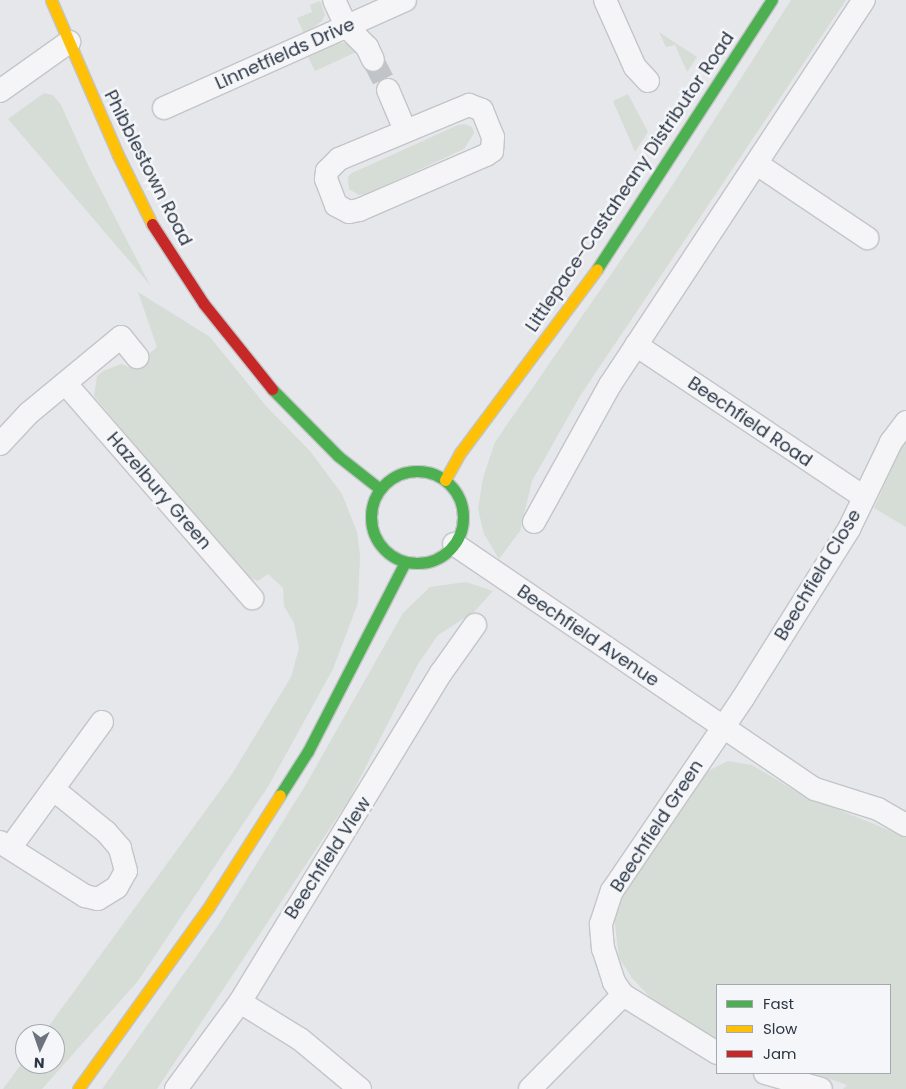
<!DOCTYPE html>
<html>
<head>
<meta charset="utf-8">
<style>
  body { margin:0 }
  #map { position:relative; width:906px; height:1089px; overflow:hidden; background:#e5e7ea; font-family:Poppins,sans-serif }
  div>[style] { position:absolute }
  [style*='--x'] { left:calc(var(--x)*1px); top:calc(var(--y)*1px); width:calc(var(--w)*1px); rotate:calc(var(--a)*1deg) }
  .green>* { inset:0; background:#d6ddd6 }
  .street-tunnel>* { height:22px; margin-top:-11px; transform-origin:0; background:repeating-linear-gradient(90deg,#c0c4c9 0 22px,transparent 0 33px) }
  .roads { filter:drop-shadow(1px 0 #c3c5c8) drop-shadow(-1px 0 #c3c5c8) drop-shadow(0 1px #c3c5c8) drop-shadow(0 -1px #c3c5c8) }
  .street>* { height:22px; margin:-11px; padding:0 11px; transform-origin:11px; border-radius:11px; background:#f5f5f7 }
  .fast>* { height:11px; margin:-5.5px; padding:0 5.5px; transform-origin:5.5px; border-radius:5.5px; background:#4caf50 }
  .fast>.ring { margin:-5.5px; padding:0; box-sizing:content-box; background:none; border:11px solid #4caf50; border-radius:50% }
  .slow>* { height:11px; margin:-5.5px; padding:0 5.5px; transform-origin:5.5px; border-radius:5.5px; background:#ffc107 }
  .jam>* { height:11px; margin:-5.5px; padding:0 5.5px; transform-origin:5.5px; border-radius:5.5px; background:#c62828 }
  span { translate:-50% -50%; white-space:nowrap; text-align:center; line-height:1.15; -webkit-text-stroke:5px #f4f6f9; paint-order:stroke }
  .street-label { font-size:18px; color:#2c3644 }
  .legend { position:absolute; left:716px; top:984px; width:175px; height:90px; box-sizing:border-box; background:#f4f6f9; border:1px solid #a4a9b1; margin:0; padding:6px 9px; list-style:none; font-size:15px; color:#2c3644 }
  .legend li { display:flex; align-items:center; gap:10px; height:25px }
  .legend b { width:25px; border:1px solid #a4a9b1 }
  .north { position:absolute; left:15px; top:1024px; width:50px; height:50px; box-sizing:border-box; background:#f4f6f9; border:1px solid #a4a9b1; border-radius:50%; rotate:183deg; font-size:14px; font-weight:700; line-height:20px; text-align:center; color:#2c3644 }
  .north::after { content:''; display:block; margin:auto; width:18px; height:22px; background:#6d747e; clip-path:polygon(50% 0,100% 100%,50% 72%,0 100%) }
</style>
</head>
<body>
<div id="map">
  <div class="green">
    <i style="clip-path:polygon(791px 0,846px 0,580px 396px,532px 481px,520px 531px,499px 559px,484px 534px,478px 509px,483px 478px,495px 442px,668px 192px)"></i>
    <i style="clip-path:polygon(320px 1px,325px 15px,322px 21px,304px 34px,297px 18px,312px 12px,310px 5px)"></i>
    <i style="clip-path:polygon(659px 32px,697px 57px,687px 72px,675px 45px,666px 47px)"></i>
    <i style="clip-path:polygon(335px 43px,345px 43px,356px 52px,315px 71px,307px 55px)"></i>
    <i style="clip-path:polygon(44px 93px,53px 95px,61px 105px,89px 167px,150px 285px,8px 119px)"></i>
    <i style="clip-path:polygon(628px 94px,648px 132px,635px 152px,613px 101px)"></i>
    <i style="clip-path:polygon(465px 124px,472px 127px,474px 133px,464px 149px,366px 194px,359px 195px,349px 189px,348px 177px,352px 173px,458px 125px)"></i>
    <i style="clip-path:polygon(138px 292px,210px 337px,266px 406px,310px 451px,342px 494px,357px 532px,360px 556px,358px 603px,333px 669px,269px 785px,138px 981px,42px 1089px,3px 1089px,25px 1059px,25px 1064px,55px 1064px,55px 1034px,43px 1034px,230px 777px,291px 677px,299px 648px,294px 623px,284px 606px,283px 588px,268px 574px,258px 581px,243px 575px,94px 396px,97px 376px,103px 371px,121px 364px,132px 368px,157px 347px)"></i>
    <i style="clip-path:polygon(906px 437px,906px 527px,874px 508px)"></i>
    <i style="clip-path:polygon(466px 582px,493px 591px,474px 612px,438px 635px,418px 664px,350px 798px,157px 1089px,102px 1089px,217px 927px,305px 786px,403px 613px,430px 587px)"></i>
    <i style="clip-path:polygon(728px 761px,752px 765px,802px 795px,906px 837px,906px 1089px,843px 1089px,847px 1085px,813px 1073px,890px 1073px,890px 985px,717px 985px,717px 1042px,649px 996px,632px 978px,619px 958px,614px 917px,621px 898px,706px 772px)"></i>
  </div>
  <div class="street-tunnel">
    <i style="--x:373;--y:60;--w:34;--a:63"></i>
  </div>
  <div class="roads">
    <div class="street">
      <i style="--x:334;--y:0;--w:29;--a:65"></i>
      <i style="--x:346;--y:26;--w:30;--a:45"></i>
      <i style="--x:367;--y:47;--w:14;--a:65"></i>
      <i style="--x:605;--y:0;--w:73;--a:65.9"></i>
      <i style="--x:635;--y:67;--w:19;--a:47"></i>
      <i style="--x:388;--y:90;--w:43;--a:67"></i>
      <i style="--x:0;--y:91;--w:85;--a:-35.4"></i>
      <i style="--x:469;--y:105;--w:14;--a:21"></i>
      <i style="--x:482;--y:110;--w:29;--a:68"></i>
      <i style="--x:493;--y:137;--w:14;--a:94"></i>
      <i style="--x:492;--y:151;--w:7;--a:146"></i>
      <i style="--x:486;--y:155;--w:138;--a:156.6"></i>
      <i style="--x:359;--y:210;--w:10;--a:169"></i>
      <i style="--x:349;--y:212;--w:15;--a:-152"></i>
      <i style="--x:336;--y:205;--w:28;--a:-111"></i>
      <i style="--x:326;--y:179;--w:8;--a:-83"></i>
      <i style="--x:327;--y:171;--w:17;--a:-45"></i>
      <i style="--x:339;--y:159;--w:141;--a:-22.6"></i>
      <i style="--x:164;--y:108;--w:264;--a:-24.1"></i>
      <i style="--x:757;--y:164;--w:133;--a:33.9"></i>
      <i style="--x:636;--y:345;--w:274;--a:33.7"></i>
      <i style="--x:66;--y:384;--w:284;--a:49"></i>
      <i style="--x:0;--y:444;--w:42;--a:-46.9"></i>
      <i style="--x:29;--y:413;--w:119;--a:-39.6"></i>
      <i style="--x:121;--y:337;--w:26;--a:51"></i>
      <i style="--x:534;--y:522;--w:157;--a:-61"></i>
      <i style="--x:610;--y:385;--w:461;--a:-56.6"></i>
      <i style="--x:454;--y:544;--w:436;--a:34.2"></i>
      <i style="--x:815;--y:789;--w:66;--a:17.6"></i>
      <i style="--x:878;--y:809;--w:32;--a:30"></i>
      <i style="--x:0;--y:842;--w:101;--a:32.4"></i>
      <i style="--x:85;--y:896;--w:13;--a:13"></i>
      <i style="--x:98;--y:899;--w:22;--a:-32"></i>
      <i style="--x:117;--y:887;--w:18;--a:-61"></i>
      <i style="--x:126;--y:871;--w:24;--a:-105"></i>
      <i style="--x:120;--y:848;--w:21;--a:-131"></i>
      <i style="--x:106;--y:832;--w:68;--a:-140.9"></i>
      <i style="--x:10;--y:848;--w:156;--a:-53.9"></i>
      <i style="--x:240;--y:1002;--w:70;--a:31.7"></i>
      <i style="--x:300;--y:1039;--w:78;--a:39.8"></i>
      <i style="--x:717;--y:1053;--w:110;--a:-148.3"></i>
      <i style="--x:623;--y:995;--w:16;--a:-125"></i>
      <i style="--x:614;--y:982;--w:35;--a:-108"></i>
      <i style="--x:603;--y:949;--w:25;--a:-95"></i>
      <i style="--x:601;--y:924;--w:35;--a:-72"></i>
      <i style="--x:612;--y:891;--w:233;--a:-55.8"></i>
      <i style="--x:743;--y:698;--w:199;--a:-57.9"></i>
      <i style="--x:849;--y:529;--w:97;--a:-64.2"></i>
      <i style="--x:891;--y:442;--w:25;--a:-53"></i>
      <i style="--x:765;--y:1073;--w:58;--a:15.9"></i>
      <i style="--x:176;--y:1089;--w:108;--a:-53.7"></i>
      <i style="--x:240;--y:1002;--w:386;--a:-58.6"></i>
      <i style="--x:441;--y:673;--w:59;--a:-54.7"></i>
      <i style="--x:530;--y:1089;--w:132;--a:-45.3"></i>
    </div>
    <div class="fast">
      <i style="--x:597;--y:269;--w:321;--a:-57"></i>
      <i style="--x:272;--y:389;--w:94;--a:45.4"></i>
      <i style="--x:338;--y:456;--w:53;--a:38.2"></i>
      <i class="ring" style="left:371px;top:471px;width:81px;height:81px"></i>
      <i style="--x:280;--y:795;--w:52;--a:-57.5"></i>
      <i style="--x:308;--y:751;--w:212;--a:-62.8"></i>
    </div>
    <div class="slow">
      <i style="--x:51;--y:0;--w:169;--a:66.6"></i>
      <i style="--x:118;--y:155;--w:77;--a:63.8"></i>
      <i style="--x:445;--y:480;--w:31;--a:-61"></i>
      <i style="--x:460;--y:453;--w:229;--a:-53.3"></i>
      <i style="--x:78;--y:1089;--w:226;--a:-54.3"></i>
      <i style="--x:210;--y:905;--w:130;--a:-57.5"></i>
    </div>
    <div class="jam">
      <i style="--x:152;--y:224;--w:95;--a:57"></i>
      <i style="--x:204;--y:304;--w:109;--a:51.3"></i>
    </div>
  </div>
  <div class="street-label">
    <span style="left:285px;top:54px;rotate:-24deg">Linnetfields Drive</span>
    <span style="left:148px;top:168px;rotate:63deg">Phibblestown Road</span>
    <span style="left:630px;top:182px;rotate:-56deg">Littlepace-Castaheany Distributor Road</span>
    <span style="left:750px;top:422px;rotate:34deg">Beechfield Road</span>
    <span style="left:159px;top:491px;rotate:49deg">Hazelbury Green</span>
    <span style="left:818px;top:575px;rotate:-59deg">Beechfield Close</span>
    <span style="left:588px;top:636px;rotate:34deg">Beechfield Avenue</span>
    <span style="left:657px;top:826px;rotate:-57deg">Beechfield Green</span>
    <span style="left:328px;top:858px;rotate:-57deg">Beechfield View</span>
  </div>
  <ul class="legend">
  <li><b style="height:6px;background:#4caf50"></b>Fast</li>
  <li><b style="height:6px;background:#ffc107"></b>Slow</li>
  <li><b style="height:6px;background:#c62828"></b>Jam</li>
  </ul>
  <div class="north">N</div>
</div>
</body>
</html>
